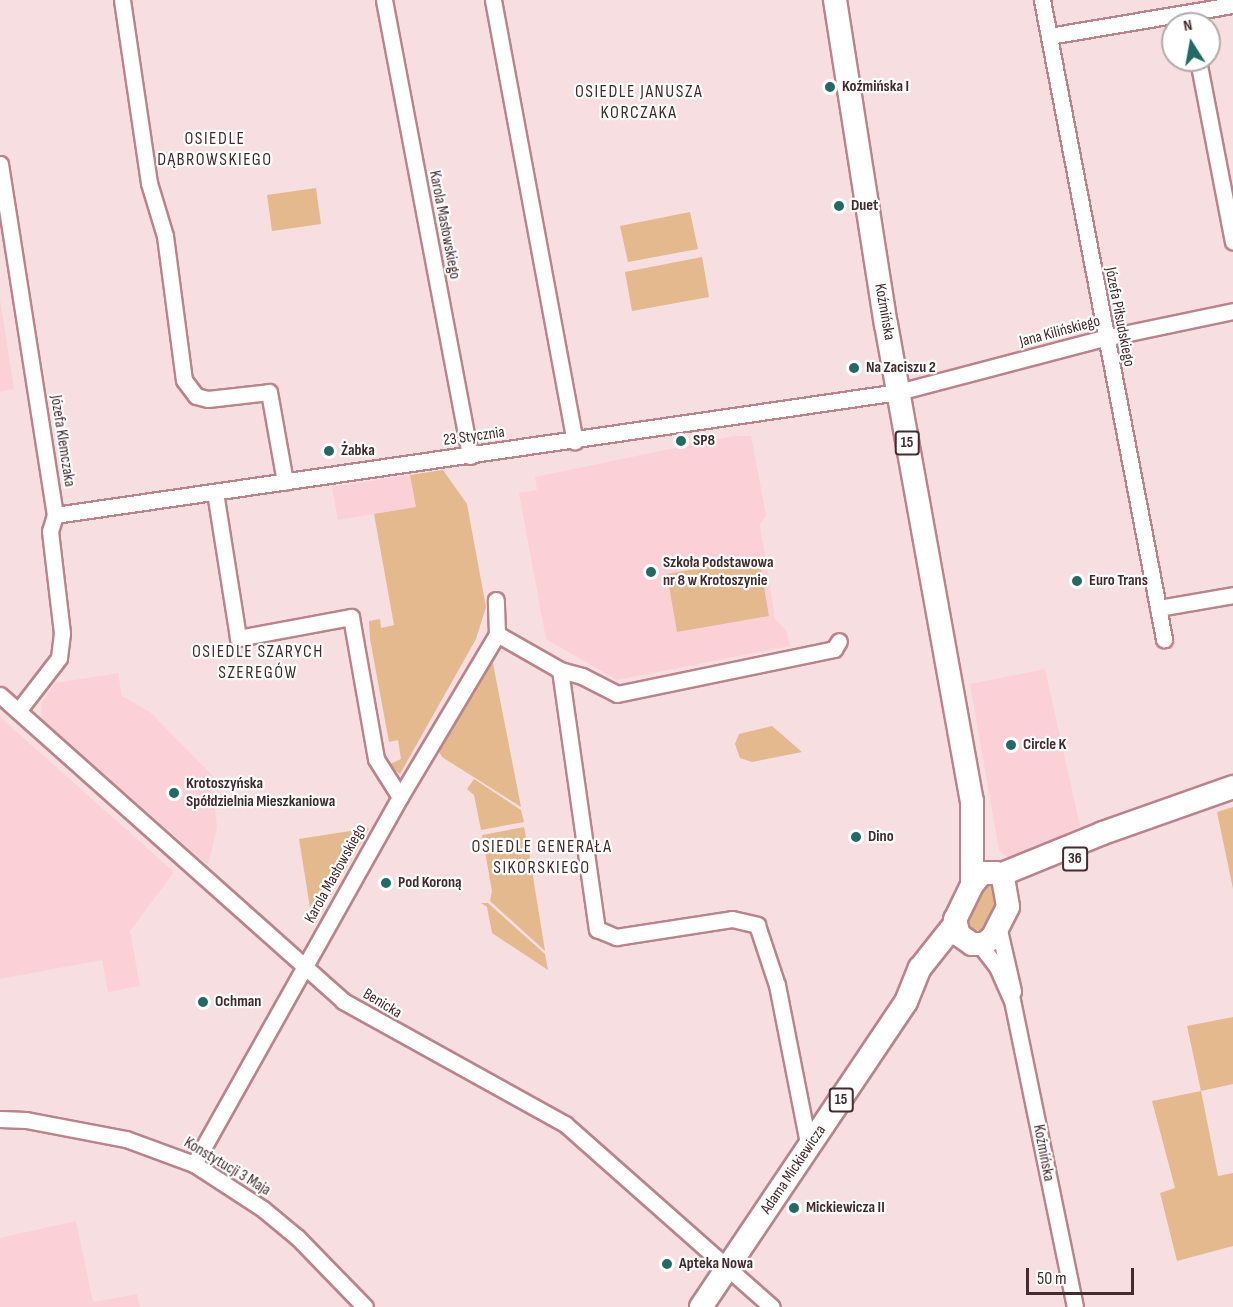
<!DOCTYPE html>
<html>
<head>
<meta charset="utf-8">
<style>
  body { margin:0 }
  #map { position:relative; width:1233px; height:1307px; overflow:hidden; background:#f7dee1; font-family:"Sofia Sans Condensed",sans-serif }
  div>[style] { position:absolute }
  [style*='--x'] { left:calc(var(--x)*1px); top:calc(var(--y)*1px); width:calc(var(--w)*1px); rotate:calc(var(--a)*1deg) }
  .built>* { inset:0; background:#fbd1d7 }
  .green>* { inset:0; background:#e3b98d }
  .roads { filter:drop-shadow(2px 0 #bb838c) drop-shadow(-2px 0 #bb838c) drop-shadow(0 2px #bb838c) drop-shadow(0 -2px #bb838c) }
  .street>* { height:15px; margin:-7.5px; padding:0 7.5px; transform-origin:7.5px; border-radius:7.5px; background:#fff }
  .primary>* { height:22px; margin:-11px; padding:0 11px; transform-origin:11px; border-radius:11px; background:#fff }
  .dots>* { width:16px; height:16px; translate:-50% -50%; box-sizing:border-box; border:3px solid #fff; border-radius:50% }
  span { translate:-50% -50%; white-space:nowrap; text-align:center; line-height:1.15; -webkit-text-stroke:4.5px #fff; paint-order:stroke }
  .shield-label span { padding:2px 4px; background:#fff; border:2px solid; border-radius:4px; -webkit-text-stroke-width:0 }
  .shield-label { font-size:15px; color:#432b2f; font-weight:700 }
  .poi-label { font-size:16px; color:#432b2f; font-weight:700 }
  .left { translate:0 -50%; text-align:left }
  .street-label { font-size:16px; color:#432b2f }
  .neighbourhood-label { font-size:18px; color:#432b2f; letter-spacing:1.5px }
  .north { position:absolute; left:1161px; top:12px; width:60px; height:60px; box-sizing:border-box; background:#fff; border:2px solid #b4aaac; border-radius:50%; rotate:349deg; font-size:16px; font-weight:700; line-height:24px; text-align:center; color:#432b2f }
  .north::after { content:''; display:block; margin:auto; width:21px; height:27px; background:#206b65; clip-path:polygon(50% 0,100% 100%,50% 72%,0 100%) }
  .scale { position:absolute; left:1026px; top:1268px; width:108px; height:27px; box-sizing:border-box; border:3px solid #432b2f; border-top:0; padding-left:8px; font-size:18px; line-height:21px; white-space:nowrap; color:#432b2f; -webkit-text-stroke:4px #fff; paint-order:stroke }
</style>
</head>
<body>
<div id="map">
  <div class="built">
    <i style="clip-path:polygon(0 299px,14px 389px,0 392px)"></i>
    <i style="clip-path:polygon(733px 436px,751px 436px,766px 515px,760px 525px,775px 619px,786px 630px,790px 646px,617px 680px,546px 639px,519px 493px,537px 490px,535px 477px)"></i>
    <i style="clip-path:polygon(410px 475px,416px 507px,338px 520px,332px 487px)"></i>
    <i style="clip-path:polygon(1045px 669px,1080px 826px,1016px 858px,1008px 858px,999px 850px,970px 684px)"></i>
    <i style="clip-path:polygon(118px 673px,122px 696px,150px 712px,212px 775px,217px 828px,208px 865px,41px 718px,42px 702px,56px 683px)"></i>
    <i style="clip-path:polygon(0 717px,174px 872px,130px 931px,140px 986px,108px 992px,102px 960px,0 979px)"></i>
    <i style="clip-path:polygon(76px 1221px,93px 1302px,137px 1294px,140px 1307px,0 1307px,0 1238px)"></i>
  </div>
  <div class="green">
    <i style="clip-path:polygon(316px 188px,321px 224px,272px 231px,267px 195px)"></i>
    <i style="clip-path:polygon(690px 212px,698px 249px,628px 262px,620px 226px)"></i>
    <i style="clip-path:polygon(702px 257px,709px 297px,632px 311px,625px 272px)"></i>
    <i style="clip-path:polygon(443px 470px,467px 504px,486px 607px,476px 639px,400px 774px,388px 765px,401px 759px,398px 740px,389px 742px,370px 639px,369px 621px,380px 619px,381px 628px,394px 625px,374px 514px,416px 507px,410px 475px)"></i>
    <i style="clip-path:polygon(759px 558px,769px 616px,677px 632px,667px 574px)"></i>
    <i style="clip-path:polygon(492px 658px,496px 679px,521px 807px,442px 757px,438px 750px)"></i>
    <i style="clip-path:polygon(772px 726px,802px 752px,752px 762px,740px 758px,735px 744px,739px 734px)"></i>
    <i style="clip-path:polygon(474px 779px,521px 810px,524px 822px,481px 830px,474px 795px,467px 789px)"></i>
    <i style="clip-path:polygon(1233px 807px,1233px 889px,1217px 812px)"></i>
    <i style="clip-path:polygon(524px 827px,530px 858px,545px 951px,490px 901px,492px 891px,482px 835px)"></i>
    <i style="clip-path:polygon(369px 828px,313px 926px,299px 839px)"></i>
    <i style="clip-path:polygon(994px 883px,999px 901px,985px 930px,974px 930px,968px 923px,970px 918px,983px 890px)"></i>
    <i style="clip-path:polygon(481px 903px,488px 903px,545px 954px,548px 970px,492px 933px,487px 907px)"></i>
    <i style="clip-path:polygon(1233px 1017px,1233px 1084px,1201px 1091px,1218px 1176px,1233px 1173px,1233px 1246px,1177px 1261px,1160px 1193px,1175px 1188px,1152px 1101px,1201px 1091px,1187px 1026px)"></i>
  </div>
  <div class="roads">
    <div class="street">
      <i style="--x:122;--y:0;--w:185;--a:81.6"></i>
      <i style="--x:149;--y:183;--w:55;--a:73.2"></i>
      <i style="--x:165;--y:236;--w:145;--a:82.5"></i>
      <i style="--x:184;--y:380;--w:20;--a:53"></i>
      <i style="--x:196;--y:396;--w:12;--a:14"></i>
      <i style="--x:208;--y:399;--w:61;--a:-6.5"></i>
      <i style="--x:269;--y:392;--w:91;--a:79.9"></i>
      <i style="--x:384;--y:0;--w:464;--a:79.3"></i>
      <i style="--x:493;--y:0;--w:449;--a:79.5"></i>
      <i style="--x:1042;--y:0;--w:651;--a:79.19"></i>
      <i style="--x:1049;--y:36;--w:187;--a:-9.6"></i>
      <i style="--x:1198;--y:60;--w:185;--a:79.1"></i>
      <i style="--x:0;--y:164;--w:355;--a:81.1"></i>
      <i style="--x:55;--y:515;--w:17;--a:107"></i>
      <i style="--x:50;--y:531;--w:103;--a:83.3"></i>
      <i style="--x:62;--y:633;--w:25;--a:97"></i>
      <i style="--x:59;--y:658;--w:67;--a:127.7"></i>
      <i style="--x:215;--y:492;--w:148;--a:81"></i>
      <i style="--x:238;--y:638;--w:115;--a:-10.5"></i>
      <i style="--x:351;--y:617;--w:144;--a:80"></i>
      <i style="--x:376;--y:759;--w:45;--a:57.7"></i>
      <i style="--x:55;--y:515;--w:852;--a:-8.3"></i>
      <i style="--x:898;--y:392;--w:213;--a:-14.7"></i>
      <i style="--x:1104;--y:338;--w:132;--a:-11.8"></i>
      <i style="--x:1158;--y:608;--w:76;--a:-9.8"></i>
      <i style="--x:497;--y:634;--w:73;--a:29.7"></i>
      <i style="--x:560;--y:670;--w:262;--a:81.9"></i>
      <i style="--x:597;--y:929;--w:21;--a:23"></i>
      <i style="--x:616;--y:937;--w:117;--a:-8.8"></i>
      <i style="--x:732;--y:919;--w:26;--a:13"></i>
      <i style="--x:757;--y:925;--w:63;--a:71.6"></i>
      <i style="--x:777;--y:985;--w:166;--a:78.9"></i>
      <i style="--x:560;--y:670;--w:23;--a:15"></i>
      <i style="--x:582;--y:676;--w:39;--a:27"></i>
      <i style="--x:617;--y:694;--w:222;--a:-11.7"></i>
      <i style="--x:834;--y:649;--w:9;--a:-58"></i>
      <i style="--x:0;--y:695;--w:460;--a:41.7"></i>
      <i style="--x:343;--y:1001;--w:254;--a:29"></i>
      <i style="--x:565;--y:1124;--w:276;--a:41.5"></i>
      <i style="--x:999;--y:930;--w:63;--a:77.1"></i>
      <i style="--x:980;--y:945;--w:28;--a:52"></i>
      <i style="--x:997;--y:967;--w:36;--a:66"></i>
      <i style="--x:1012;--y:1000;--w:313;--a:78.4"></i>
      <i style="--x:0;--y:1119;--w:26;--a:2"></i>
      <i style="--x:26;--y:1120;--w:102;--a:10.8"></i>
      <i style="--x:126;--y:1139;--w:72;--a:20.2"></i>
      <i style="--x:194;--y:1164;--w:82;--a:33.1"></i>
      <i style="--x:263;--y:1209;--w:45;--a:39.6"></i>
      <i style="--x:298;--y:1238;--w:96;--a:45.8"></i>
      <i style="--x:194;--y:1164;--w:421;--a:-60.7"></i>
      <i style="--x:400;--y:797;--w:190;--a:-59.2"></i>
      <i style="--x:497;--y:634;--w:34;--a:-92"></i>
    </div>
    <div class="primary">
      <i style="--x:835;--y:0;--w:328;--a:81.1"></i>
      <i style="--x:886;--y:324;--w:485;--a:79.8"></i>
      <i style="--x:972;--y:801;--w:84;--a:90"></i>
      <i style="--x:982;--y:873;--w:14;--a:0"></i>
      <i style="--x:996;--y:873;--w:9;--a:36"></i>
      <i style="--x:1003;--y:878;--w:29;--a:80"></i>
      <i style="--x:1008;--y:907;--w:34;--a:117"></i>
      <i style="--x:993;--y:937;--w:11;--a:142"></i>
      <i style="--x:984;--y:944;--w:12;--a:180"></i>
      <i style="--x:972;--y:944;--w:16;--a:-145"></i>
      <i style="--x:959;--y:935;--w:16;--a:-105"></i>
      <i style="--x:955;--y:920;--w:39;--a:-64"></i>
      <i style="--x:972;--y:885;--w:16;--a:-50"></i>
      <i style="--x:1000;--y:875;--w:111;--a:-22.2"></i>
      <i style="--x:1103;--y:833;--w:138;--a:-19.5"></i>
      <i style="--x:701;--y:1307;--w:367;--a:-56.1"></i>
      <i style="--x:906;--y:1002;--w:37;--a:-68"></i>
      <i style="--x:920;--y:968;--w:56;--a:-51.5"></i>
    </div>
  </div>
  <div class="dots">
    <i style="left:830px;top:87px;background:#206b65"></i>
    <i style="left:839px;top:206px;background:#206b65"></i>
    <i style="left:854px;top:368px;background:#206b65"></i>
    <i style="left:681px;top:441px;background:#206b65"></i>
    <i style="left:329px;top:451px;background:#206b65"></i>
    <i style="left:651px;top:572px;background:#206b65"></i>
    <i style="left:1077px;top:581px;background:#206b65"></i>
    <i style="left:1011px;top:745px;background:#206b65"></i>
    <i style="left:174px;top:793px;background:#206b65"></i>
    <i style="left:856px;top:837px;background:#206b65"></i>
    <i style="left:386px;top:883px;background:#206b65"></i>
    <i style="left:203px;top:1002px;background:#206b65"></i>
    <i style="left:794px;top:1208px;background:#206b65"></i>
    <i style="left:667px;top:1264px;background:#206b65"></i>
  </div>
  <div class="shield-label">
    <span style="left:907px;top:443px">15</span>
    <span style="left:1075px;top:859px">36</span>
    <span style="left:841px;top:1100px">15</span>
  </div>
  <div class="poi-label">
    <span class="left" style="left:842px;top:87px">Koźmińska I</span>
    <span class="left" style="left:851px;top:206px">Duet</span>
    <span class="left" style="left:866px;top:368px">Na Zaciszu 2</span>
    <span class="left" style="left:693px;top:441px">SP8</span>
    <span class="left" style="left:341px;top:451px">Żabka</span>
    <span class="left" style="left:663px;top:572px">Szkoła Podstawowa<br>nr 8 w Krotoszynie</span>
    <span class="left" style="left:1089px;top:581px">Euro Trans</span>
    <span class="left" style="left:1023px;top:745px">Circle K</span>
    <span class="left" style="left:186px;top:793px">Krotoszyńska<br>Spółdzielnia Mieszkaniowa</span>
    <span class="left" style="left:868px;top:837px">Dino</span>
    <span class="left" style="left:398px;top:883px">Pod Koroną</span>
    <span class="left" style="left:215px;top:1002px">Ochman</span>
    <span class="left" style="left:806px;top:1208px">Mickiewicza II</span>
    <span class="left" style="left:679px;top:1264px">Apteka Nowa</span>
  </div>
  <div class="street-label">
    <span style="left:444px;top:225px;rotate:79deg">Karola Masłowskiego</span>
    <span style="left:884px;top:312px;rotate:80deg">Koźmińska</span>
    <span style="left:1119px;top:317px;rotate:79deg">Józefa Piłsudskiego</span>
    <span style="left:1060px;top:332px;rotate:-15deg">Jana Kilińskiego</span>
    <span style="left:474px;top:437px;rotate:-8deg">23 Stycznia</span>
    <span style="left:62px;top:441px;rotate:81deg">Józefa Klemczaka</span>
    <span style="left:336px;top:874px;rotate:-61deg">Karola Masłowskiego</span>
    <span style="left:382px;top:1004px;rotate:31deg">Benicka</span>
    <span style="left:1043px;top:1153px;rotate:79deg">Koźmińska</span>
    <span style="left:227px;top:1167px;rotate:31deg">Konstytucji 3 Maja</span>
    <span style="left:794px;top:1170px;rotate:-56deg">Adama Mickiewicza</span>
  </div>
  <div class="neighbourhood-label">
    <span style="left:639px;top:103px">OSIEDLE JANUSZA<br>KORCZAKA</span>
    <span style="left:215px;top:150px">OSIEDLE<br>DĄBROWSKIEGO</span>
    <span style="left:258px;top:663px">OSIEDLE SZARYCH<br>SZEREGÓW</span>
    <span style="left:542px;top:858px">OSIEDLE GENERAŁA<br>SIKORSKIEGO</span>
  </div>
  <div class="north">N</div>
  <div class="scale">50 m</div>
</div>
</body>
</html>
